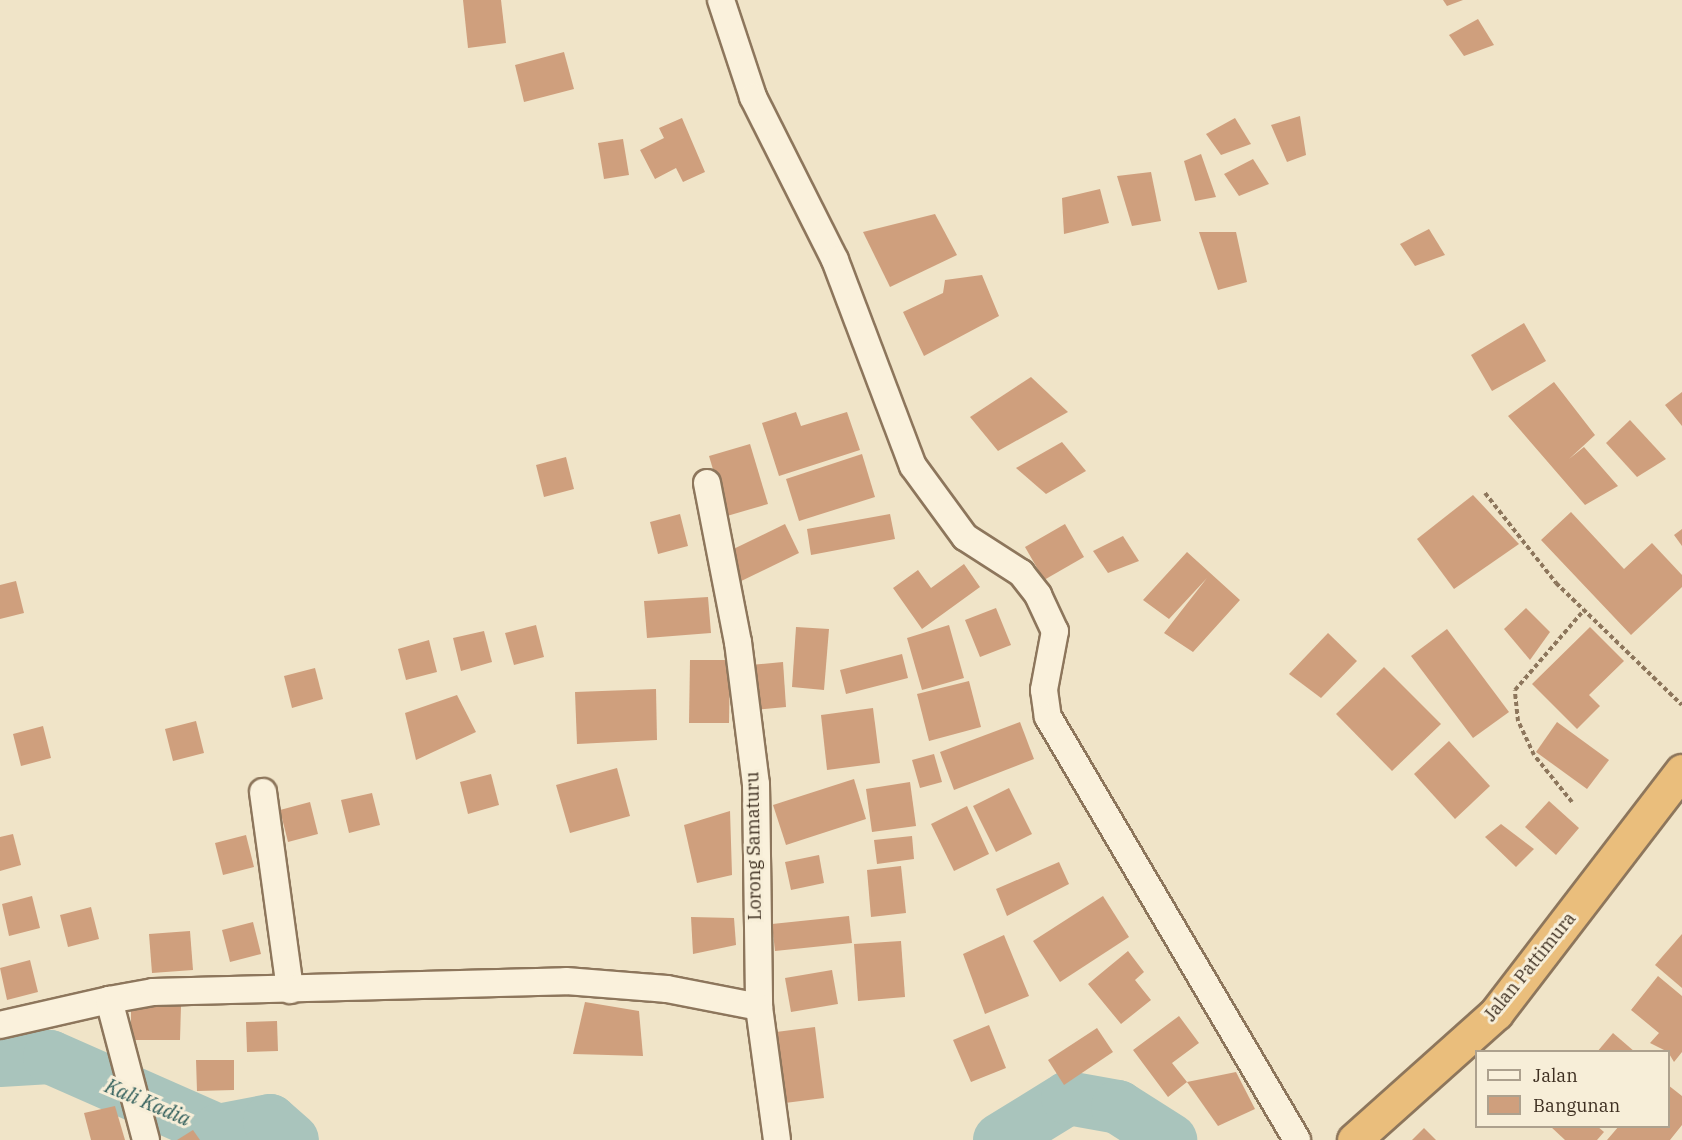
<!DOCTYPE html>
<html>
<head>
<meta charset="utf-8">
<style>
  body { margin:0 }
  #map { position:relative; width:1682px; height:1140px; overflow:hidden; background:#f0e4c8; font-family:"IBM Plex Serif",serif }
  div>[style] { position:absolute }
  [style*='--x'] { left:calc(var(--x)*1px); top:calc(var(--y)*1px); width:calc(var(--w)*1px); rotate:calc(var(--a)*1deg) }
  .river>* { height:54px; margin:-27px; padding:0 27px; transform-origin:27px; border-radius:27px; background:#a9c4bc }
  .building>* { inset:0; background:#cf9f7d }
  .path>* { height:4px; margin-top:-2px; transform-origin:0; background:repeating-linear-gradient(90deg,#8d765c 0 4.5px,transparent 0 7.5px) }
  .roads { filter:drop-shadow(2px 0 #8d765c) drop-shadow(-2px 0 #8d765c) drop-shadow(0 2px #8d765c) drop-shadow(0 -2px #8d765c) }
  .minor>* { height:26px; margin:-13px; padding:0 13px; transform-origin:13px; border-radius:13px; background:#faf1dc }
  .trunk>* { height:33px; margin:-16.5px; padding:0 16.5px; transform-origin:16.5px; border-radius:16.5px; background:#eabe7c }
  span { translate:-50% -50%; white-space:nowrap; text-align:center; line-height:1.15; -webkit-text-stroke:6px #f7eed8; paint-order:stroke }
  .street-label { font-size:18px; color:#3d2e20 }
  .water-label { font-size:20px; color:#2f5d5a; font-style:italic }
  .legend { position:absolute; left:1475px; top:1050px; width:195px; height:78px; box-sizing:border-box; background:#f7eed8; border:2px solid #ada18e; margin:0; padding:8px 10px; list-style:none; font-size:18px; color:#3d2e20 }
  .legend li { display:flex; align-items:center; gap:12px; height:30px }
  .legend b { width:30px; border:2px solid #ada18e }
</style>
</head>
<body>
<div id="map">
  <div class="river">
    <i style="--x:0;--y:1060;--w:50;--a:-3.4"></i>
    <i style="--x:50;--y:1057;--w:184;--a:23.8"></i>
    <i style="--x:218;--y:1131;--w:53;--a:-10.9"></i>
    <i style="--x:270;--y:1121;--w:29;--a:41"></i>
    <i style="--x:1000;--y:1140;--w:80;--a:-31.7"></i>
    <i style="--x:1068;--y:1098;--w:51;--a:10.2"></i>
    <i style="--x:1118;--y:1107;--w:62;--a:32.4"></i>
  </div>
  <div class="building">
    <i style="clip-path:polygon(463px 0,501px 0,506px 43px,468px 48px)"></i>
    <i style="clip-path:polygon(1443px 0,1463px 0,1447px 6px)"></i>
    <i style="clip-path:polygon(1478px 19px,1494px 45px,1464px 56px,1449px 35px)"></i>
    <i style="clip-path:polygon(564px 52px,574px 89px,524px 102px,515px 65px)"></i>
    <i style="clip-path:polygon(1300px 116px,1306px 155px,1287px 162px,1271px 125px)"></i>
    <i style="clip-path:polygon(682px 118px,705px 172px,683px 182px,676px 168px,655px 179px,640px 150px,664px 138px,659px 128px)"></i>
    <i style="clip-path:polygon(1235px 118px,1251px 144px,1221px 155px,1206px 134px)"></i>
    <i style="clip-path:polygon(623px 139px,629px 175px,604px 179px,598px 143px)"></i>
    <i style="clip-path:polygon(1201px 154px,1216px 197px,1195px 201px,1184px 161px)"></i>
    <i style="clip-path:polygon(1253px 159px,1269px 184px,1239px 196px,1224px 174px)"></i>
    <i style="clip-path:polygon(1151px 172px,1161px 221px,1132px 226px,1117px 176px)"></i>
    <i style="clip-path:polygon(1100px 189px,1109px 223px,1064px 234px,1062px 198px)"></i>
    <i style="clip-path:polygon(935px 214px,957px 255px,890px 287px,863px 232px)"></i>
    <i style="clip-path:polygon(1429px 229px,1445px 255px,1415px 266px,1400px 244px)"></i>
    <i style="clip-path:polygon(1199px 232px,1236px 232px,1247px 282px,1218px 290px)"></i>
    <i style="clip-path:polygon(982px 275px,999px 316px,924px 356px,903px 312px,943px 293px,945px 280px)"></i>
    <i style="clip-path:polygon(1524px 323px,1546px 361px,1492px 391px,1471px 355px)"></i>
    <i style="clip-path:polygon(1031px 377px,1068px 412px,998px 451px,970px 417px)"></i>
    <i style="clip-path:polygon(1554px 382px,1595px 435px,1569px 459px,1584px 447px,1618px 486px,1585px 505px,1508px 416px)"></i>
    <i style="clip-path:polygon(1682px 392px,1682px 426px,1665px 405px)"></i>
    <i style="clip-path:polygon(796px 412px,801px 426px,847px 412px,860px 450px,779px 476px,762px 423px)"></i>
    <i style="clip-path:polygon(1630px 420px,1666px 459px,1637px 477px,1606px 443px)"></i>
    <i style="clip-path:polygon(1062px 442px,1086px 471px,1046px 494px,1016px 468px)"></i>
    <i style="clip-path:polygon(750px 444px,768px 504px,727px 516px,709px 456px)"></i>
    <i style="clip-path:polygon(862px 454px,875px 497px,799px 521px,786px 479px)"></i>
    <i style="clip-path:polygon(566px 457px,574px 489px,544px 497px,536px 465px)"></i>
    <i style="clip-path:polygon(1473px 495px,1519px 544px,1454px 589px,1417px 539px)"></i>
    <i style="clip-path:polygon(1571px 512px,1624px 569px,1652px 543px,1682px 575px,1682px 587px,1631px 635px,1541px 540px)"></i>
    <i style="clip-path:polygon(680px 514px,688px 546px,658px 554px,650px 522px)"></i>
    <i style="clip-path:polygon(890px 514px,895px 539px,811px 555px,807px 529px)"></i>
    <i style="clip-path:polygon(785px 524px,799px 553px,735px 584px,721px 555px)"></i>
    <i style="clip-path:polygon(1065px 524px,1084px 557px,1044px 580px,1025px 547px)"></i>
    <i style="clip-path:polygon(1682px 529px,1682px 546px,1674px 535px)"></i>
    <i style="clip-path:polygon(1123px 536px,1139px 561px,1108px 573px,1093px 551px)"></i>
    <i style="clip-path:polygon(1187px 552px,1240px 600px,1193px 652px,1164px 633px,1207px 578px,1169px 619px,1143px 600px)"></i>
    <i style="clip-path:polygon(964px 564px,980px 587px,922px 629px,893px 588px,918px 570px,931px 588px)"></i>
    <i style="clip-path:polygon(16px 581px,24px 613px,0 619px,0 585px)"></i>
    <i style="clip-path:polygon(708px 597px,711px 633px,647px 638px,644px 601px)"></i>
    <i style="clip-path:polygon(996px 608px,1011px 645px,980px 657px,965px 620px)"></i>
    <i style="clip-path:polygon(1526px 608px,1550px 632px,1530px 660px,1504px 629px)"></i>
    <i style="clip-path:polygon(536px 625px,544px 657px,514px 665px,505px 633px)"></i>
    <i style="clip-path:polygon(949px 625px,964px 678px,922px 690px,907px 638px)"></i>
    <i style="clip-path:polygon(796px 627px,829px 629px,824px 690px,792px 687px)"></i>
    <i style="clip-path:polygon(1590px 627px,1624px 661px,1589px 695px,1600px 706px,1577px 729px,1532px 684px)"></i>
    <i style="clip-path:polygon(1447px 629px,1509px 712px,1473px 738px,1411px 656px)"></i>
    <i style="clip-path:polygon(484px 631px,492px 662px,461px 671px,453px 638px)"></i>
    <i style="clip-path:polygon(1328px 633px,1357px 661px,1321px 698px,1289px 674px)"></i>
    <i style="clip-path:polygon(429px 640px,437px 672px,406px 680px,398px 649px)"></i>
    <i style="clip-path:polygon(902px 654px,908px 678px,846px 694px,840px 670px)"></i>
    <i style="clip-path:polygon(690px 660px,730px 660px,729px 723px,689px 723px)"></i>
    <i style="clip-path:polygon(783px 662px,786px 707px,753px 710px,750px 665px)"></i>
    <i style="clip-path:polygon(1384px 667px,1441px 724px,1392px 771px,1336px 714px)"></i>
    <i style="clip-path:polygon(315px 668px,323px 699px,292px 708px,284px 676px)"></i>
    <i style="clip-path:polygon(969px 681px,981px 727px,929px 741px,917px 694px)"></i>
    <i style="clip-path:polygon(656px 689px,657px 740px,577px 744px,575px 692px)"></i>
    <i style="clip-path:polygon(457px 695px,476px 732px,416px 760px,405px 713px)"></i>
    <i style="clip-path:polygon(873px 708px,880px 763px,827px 770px,821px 715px)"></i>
    <i style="clip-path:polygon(196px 721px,204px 753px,173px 761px,165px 729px)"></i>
    <i style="clip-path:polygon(1020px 722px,1034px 759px,954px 790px,940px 752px)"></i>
    <i style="clip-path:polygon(1557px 722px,1609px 760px,1587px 789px,1536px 752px)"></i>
    <i style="clip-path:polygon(43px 726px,51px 758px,21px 766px,13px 734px)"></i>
    <i style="clip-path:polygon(1449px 741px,1490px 786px,1455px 819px,1414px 774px)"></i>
    <i style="clip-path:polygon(934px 754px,942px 782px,920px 788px,912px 760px)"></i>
    <i style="clip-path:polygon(617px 768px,630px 816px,570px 833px,556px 785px)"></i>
    <i style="clip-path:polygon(491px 774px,499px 805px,468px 814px,460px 782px)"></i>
    <i style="clip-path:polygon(854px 779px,866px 819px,786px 845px,773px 805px)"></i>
    <i style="clip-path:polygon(910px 782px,916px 826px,872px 832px,866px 789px)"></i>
    <i style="clip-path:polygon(1009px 788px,1032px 834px,996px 852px,973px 806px)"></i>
    <i style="clip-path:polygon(372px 793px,380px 825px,349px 833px,341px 800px)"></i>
    <i style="clip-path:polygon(1549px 801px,1579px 828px,1556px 855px,1525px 827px)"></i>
    <i style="clip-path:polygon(310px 802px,318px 834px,288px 842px,280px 810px)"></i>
    <i style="clip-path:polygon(967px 806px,989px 854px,954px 871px,931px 824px)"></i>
    <i style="clip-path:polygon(730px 811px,732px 875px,697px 883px,684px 825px)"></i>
    <i style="clip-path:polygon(1501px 824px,1534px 849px,1516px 867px,1485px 837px)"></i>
    <i style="clip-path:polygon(13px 834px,21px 865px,0 871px,0 837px)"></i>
    <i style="clip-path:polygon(246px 835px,254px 867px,223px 875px,215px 843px)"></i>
    <i style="clip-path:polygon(912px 836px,914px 859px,877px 864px,874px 840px)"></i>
    <i style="clip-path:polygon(819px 855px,824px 883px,791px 890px,785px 862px)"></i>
    <i style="clip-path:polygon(1059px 862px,1069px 884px,1007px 916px,996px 889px)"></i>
    <i style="clip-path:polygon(901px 866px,906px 913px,871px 917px,867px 870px)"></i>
    <i style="clip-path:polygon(32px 896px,40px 928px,9px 936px,2px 904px)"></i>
    <i style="clip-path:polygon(1103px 896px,1129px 937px,1060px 982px,1033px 941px)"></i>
    <i style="clip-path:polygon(91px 907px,99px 939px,68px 947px,60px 915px)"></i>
    <i style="clip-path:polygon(849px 916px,852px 943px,775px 951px,772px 924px)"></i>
    <i style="clip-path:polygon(691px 917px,734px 918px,736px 945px,693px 954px)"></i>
    <i style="clip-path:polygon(253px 922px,261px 954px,230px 962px,222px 930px)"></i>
    <i style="clip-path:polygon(190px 931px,193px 970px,152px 973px,149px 934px)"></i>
    <i style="clip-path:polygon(1682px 934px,1682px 988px,1655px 965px)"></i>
    <i style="clip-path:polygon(1004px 935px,1029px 996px,985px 1014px,963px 954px)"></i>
    <i style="clip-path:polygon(901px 941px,905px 997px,858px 1001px,854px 944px)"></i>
    <i style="clip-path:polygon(1128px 951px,1144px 972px,1135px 980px,1151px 1000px,1121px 1024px,1088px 984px)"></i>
    <i style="clip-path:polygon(30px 960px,38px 992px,7px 1000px,0 968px)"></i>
    <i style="clip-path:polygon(832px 970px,838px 1004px,791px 1012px,785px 978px)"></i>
    <i style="clip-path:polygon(1658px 976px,1682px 996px,1682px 1052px,1674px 1062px,1668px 1052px,1650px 1043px,1659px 1033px,1631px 1010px)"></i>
    <i style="clip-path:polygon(585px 1002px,639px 1011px,643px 1056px,573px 1054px)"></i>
    <i style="clip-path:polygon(131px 1006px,181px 1006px,180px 1040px,131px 1040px)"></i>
    <i style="clip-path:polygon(1179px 1016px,1199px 1043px,1172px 1063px,1187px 1082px,1168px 1097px,1133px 1050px)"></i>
    <i style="clip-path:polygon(277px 1021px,278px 1051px,247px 1052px,246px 1022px)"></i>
    <i style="clip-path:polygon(989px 1025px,1006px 1068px,971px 1082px,953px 1040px)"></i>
    <i style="clip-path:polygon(815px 1027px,824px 1098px,785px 1103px,776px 1032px)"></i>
    <i style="clip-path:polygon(1097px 1028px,1113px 1052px,1064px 1085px,1048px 1060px)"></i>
    <i style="clip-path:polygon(1613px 1033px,1635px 1052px,1597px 1052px)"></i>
    <i style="clip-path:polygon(196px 1060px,234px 1060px,234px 1090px,197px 1091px)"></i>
    <i style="clip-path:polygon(1236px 1072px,1255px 1109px,1218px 1126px,1187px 1082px)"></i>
    <i style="clip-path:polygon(1668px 1085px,1682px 1096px,1682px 1125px,1670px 1140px,1607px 1140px,1619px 1126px,1668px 1126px)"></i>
    <i style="clip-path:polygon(115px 1106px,125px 1140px,91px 1140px,84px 1113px)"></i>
    <i style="clip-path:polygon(1550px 1126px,1597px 1126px,1604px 1132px,1597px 1140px,1565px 1140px)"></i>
    <i style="clip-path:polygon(1424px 1128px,1436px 1140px,1412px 1140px)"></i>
    <i style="clip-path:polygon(193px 1130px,200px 1140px,177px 1140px)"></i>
  </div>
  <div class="path">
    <i style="--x:1485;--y:493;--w:115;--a:51.7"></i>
    <i style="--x:1556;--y:583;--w:175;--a:44.1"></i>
    <i style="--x:1572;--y:802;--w:60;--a:-129"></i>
    <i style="--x:1534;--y:755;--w:38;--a:-115"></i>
    <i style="--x:1518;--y:721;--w:31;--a:-96"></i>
    <i style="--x:1515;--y:690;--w:106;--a:-49.2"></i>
  </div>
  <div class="roads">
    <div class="minor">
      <i style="--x:721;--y:0;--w:102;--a:71.7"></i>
      <i style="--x:753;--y:97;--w:182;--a:63.3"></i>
      <i style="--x:835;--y:260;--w:220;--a:69.3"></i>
      <i style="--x:913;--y:466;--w:88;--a:53.8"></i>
      <i style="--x:965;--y:537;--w:67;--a:32.7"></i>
      <i style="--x:1021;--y:573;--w:28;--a:52"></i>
      <i style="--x:1038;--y:595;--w:40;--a:65"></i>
      <i style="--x:1055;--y:631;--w:60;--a:100.6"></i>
      <i style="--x:1044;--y:690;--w:27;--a:82"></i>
      <i style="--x:1048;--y:717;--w:491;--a:59.5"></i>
      <i style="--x:707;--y:483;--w:162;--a:79"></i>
      <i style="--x:738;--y:642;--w:143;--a:82.8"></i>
      <i style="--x:756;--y:784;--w:223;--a:89.2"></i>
      <i style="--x:759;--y:1007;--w:134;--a:82.3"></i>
      <i style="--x:263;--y:792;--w:200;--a:82.2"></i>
      <i style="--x:0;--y:1025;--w:112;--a:-12.9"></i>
      <i style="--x:146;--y:1140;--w:145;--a:-104.8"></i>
      <i style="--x:109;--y:1000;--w:45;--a:-10.3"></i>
      <i style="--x:153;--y:992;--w:413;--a:-1.5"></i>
      <i style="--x:566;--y:981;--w:101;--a:4.5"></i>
      <i style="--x:667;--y:989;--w:94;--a:11.1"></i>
    </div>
    <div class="trunk">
      <i style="--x:1354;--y:1140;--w:191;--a:-41.8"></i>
      <i style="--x:1496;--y:1013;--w:305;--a:-52.5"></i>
    </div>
  </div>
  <div class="street-label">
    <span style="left:754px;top:846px;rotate:-91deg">Lorong Samaturu</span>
    <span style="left:1530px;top:967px;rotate:-51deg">Jalan Pattimura</span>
  </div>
  <div class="water-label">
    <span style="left:148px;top:1102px;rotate:23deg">Kali Kadia</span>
  </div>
  <ul class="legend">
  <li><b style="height:8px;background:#faf1dc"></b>Jalan</li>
  <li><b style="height:16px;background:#cf9f7d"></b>Bangunan</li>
  </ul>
</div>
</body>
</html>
